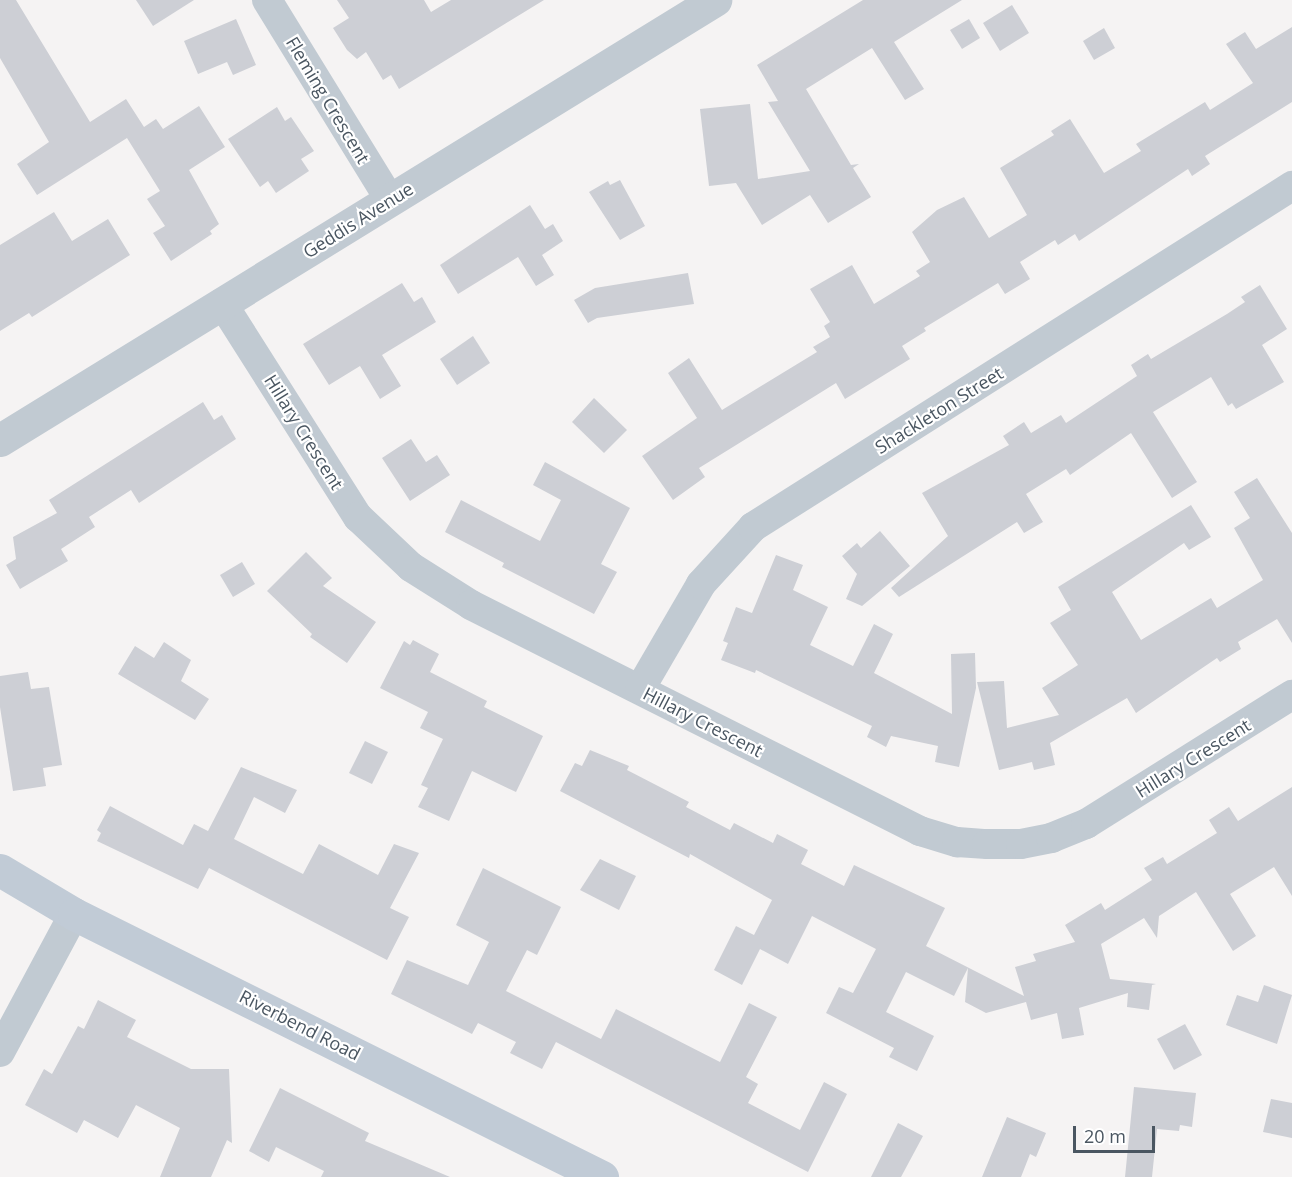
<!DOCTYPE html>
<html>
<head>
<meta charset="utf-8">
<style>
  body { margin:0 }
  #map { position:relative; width:1292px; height:1177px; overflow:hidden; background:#f5f3f3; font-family:"Open Sans",sans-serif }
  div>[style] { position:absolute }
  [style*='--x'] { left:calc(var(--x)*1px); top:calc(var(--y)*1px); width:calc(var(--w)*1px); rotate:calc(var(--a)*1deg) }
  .building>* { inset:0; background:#cdcfd5 }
  .minor>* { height:30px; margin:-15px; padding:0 15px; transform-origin:15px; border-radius:15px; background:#c1cad2 }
  .tertiary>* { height:33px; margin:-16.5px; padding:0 16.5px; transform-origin:16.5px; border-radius:16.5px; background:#c1cad2 }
  .secondary>* { height:33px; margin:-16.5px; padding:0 16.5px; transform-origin:16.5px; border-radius:16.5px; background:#c1cbd6 }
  span { translate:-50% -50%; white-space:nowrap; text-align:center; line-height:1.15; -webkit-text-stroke:4.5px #fff; paint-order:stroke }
  .street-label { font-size:18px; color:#4a5661 }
  .scale { position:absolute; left:1073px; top:1126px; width:82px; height:27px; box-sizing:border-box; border:3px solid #4a5661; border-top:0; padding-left:8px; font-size:18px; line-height:21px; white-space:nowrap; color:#4a5661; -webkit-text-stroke:4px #fff; paint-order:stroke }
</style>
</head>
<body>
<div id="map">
  <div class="building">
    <i style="clip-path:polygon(0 0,16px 0,90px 122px,126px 99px,144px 127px,156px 119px,163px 129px,199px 106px,225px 147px,189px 170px,219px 224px,210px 231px,212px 234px,171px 261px,153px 233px,165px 226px,147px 199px,160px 191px,127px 138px,37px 195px,17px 164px,49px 142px,0 58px)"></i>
    <i style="clip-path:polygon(136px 0,194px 0,153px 26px)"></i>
    <i style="clip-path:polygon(337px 0,424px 0,431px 12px,451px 0,544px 0,399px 89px,391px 75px,383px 80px,366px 52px,357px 59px,347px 50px,333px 28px,349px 18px)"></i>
    <i style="clip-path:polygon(863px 0,962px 0,894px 42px,924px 89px,905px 100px,872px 48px,806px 89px,851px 165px,859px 164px,853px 168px,871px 197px,828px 223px,810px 195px,762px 225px,736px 183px,709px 186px,700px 109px,750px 104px,758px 179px,810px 171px,768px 102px,778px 101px,757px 65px)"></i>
    <i style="clip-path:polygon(1012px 5px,1029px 33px,1000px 51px,983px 23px)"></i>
    <i style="clip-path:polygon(236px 19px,256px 65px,233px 75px,227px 62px,198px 74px,184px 41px)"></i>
    <i style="clip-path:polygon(969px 19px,980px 38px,962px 49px,950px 30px)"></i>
    <i style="clip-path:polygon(1292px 27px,1292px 102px,1205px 156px,1210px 164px,1192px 176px,1188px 169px,1079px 241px,1075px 234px,1058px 245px,1055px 240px,1020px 262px,1030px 279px,1005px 294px,998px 283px,924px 328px,926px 331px,902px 346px,910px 359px,845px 399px,836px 383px,699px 468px,705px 477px,673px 500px,642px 456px,697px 418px,668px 373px,689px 358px,722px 410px,817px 352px,813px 347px,830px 337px,824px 326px,830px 322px,810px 289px,852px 265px,874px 304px,920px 276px,916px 271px,930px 262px,912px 232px,937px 210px,964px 197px,989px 238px,1027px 215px,1000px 168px,1054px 135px,1051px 131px,1070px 119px,1104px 173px,1141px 151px,1136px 144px,1205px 102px,1210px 110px,1253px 83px,1226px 44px,1245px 32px,1256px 49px)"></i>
    <i style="clip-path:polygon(1104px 28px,1115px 48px,1094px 60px,1083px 41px)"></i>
    <i style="clip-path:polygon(277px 107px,285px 121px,291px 117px,314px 151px,301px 159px,309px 171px,276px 193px,268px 181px,260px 187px,228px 139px)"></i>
    <i style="clip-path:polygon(620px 180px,645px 226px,620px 240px,589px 192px,608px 181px,610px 185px)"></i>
    <i style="clip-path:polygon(530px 205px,545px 229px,553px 224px,563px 241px,542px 255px,554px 275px,536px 286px,518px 257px,458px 294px,440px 265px)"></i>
    <i style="clip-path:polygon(54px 212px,72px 241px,108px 219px,130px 255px,32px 317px,29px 313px,0 331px,0 245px)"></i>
    <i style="clip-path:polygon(688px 273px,694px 304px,597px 318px,588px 323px,574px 300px,595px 288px)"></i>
    <i style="clip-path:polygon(402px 283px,414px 302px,422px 297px,436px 322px,382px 355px,401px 386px,380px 399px,360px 366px,329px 385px,303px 344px)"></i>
    <i style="clip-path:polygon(1260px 285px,1287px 329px,1262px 345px,1284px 382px,1236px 409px,1232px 403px,1228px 406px,1211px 377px,1153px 412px,1197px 482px,1172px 498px,1131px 433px,1070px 475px,1066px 469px,1026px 494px,1043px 522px,1024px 533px,1017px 522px,899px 597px,891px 588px,948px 536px,922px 493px,1009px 445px,1003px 436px,1024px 422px,1031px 433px,1061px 415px,1066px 423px,1137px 376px,1131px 365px,1148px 354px,1151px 359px,1227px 314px,1245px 302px,1241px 297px)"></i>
    <i style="clip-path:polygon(473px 336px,490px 363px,457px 385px,440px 359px)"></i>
    <i style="clip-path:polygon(594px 398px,627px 430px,604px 453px,572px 422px)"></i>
    <i style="clip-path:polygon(203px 402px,214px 420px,222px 415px,236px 439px,139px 503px,131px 490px,89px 517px,95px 527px,61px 549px,68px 561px,20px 589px,6px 565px,16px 559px,13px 537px,57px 513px,49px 500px)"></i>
    <i style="clip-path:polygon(411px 439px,426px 462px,437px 455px,450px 475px,410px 501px,382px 458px)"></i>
    <i style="clip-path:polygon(545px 462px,630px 508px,601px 564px,617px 572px,594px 614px,502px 567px,504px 563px,445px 532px,461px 500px,540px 541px,561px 500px,533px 485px)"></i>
    <i style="clip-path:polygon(1257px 478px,1292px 533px,1292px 643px,1277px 619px,1238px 642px,1241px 649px,1220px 662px,1217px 658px,1136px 713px,1127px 698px,1050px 743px,1055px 765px,1034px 770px,1032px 762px,999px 770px,977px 682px,1004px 681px,1007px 728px,1059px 715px,1042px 688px,1078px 665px,1050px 623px,1071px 610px,1058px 587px,1191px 505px,1211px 537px,1189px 550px,1184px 543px,1112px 592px,1141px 640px,1211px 598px,1217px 608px,1263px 580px,1234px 528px,1250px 518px,1234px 492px)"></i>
    <i style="clip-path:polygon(880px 531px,910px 566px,862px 606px,846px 599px,857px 574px,842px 556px,857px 543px,861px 548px)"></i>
    <i style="clip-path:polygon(306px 552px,332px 578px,323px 586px,376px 622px,347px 663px,310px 637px,312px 634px,267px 591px)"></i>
    <i style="clip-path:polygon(776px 555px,803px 565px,793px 590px,828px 607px,810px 645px,853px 666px,874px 624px,893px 634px,874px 673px,952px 714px,951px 654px,975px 653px,976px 688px,959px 767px,935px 762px,938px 746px,891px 736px,886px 747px,867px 737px,872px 726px,756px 670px,755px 673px,721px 660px,728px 643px,723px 641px,736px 607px,752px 613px)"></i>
    <i style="clip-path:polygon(242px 562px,255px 584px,233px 597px,220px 575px)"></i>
    <i style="clip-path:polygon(413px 640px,439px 654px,430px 672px,487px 701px,484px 707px,543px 736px,516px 792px,472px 771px,449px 821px,418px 807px,428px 788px,421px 785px,443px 739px,420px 728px,428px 712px,380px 688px,404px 641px,410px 645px)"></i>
    <i style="clip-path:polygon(164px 642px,191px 660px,181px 681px,209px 699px,195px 720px,118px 674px,135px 646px,154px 658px)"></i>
    <i style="clip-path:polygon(28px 672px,31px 689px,49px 687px,62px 765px,43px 768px,46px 786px,13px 791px,0 707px,0 676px)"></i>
    <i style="clip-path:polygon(365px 741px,388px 752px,372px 784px,349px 773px)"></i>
    <i style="clip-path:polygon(590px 750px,629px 766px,627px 770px,689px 802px,686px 807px,730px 830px,734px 823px,773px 843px,777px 834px,808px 850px,801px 864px,844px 886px,854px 865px,945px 908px,926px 946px,1024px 996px,1015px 967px,1036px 961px,1033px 954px,1075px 942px,1065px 925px,1101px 903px,1105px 910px,1152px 880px,1144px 868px,1163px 857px,1167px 864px,1217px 833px,1209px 820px,1229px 807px,1238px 821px,1292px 787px,1292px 896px,1274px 867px,1230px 894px,1256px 936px,1233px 951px,1196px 892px,1159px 916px,1157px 938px,1144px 918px,1101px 944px,1110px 979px,1156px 984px,1152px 985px,1149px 1010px,1127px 1007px,1128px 993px,1079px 1008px,1084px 1035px,1062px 1039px,1057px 1013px,1031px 1020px,1026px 1002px,986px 1013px,965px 1002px,968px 968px,954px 996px,906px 972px,886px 1012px,934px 1036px,917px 1071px,889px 1057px,894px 1048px,826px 1013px,839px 987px,853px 993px,876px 949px,812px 916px,788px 964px,760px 949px,742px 985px,714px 970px,736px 926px,754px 935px,772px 900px,690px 854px,689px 858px,560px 791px,575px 763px,582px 766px)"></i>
    <i style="clip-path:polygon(241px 767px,297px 790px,285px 813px,254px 797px,234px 839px,303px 874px,319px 844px,378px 875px,394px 844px,419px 853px,390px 908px,409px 917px,387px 960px,209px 868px,198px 889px,97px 841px,101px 833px,97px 830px,110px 806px,183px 845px,194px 824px,208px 831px)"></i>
    <i style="clip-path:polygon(600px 859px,636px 876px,619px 910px,580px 890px)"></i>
    <i style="clip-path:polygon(483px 868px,561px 907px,537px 955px,527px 950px,506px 991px,601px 1039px,616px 1009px,720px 1062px,749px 1003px,777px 1017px,746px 1077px,758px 1084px,748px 1103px,800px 1130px,824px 1082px,847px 1094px,808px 1172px,556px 1042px,542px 1069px,510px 1053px,516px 1042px,478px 1023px,472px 1034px,391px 994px,407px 960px,468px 985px,489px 942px,456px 925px)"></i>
    <i style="clip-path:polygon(1264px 985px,1292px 995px,1277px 1044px,1226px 1025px,1237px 995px,1258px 1002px)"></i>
    <i style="clip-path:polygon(98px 1000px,136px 1020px,127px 1037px,191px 1069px,229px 1069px,232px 1143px,227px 1140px,211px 1177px,160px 1177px,180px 1128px,136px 1105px,118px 1138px,84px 1120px,77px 1133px,25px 1105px,44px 1069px,52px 1074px,78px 1026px,84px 1029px)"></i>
    <i style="clip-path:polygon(1185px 1024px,1202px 1055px,1174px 1070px,1157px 1039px)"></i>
    <i style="clip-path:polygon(1134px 1087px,1196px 1093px,1192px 1127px,1180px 1125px,1179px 1131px,1157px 1129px,1152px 1177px,1125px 1177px)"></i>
    <i style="clip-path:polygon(280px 1088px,369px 1133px,365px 1141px,450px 1177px,321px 1177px,324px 1171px,276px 1147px,269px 1162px,249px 1151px)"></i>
    <i style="clip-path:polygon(1271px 1099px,1292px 1103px,1292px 1138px,1263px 1132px)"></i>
    <i style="clip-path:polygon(1007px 1117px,1046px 1133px,1036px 1157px,1030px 1154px,1021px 1177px,982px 1177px)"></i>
    <i style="clip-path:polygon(898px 1123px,923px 1136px,901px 1177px,871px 1177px)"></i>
  </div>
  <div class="minor">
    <i style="--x:267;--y:0;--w:235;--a:58.4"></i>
    <i style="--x:222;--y:303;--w:254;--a:57.6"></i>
    <i style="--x:358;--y:517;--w:73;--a:43.3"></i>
    <i style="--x:411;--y:567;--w:71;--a:32.3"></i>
    <i style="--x:471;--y:605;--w:503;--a:26.72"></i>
    <i style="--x:920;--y:831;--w:39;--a:17"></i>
    <i style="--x:957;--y:842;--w:30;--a:4"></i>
    <i style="--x:987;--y:844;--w:34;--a:0"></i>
    <i style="--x:1021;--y:844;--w:31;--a:-11"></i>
    <i style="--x:1051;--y:838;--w:38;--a:-22"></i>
    <i style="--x:1086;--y:824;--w:243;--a:-32.1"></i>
    <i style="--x:640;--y:689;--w:121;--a:-59.8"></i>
    <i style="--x:701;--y:584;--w:77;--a:-47.6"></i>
    <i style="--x:753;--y:527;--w:638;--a:-32.32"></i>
    <i style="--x:0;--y:1052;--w:157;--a:-61.8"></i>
  </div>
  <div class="tertiary">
    <i style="--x:0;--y:440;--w:840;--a:-31.61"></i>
  </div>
  <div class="secondary">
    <i style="--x:0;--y:870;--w:86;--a:30.7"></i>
    <i style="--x:74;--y:914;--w:590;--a:26.48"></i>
  </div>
  <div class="street-label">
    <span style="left:328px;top:100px;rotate:59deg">Fleming Crescent</span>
    <span style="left:358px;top:220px;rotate:-32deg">Geddis Avenue</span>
    <span style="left:939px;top:410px;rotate:-32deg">Shackleton Street</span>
    <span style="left:304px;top:432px;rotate:58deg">Hillary Crescent</span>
    <span style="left:703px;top:722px;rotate:27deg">Hillary Crescent</span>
    <span style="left:1193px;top:758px;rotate:-32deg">Hillary Crescent</span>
    <span style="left:300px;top:1025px;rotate:27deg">Riverbend Road</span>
  </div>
  <div class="scale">20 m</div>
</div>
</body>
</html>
